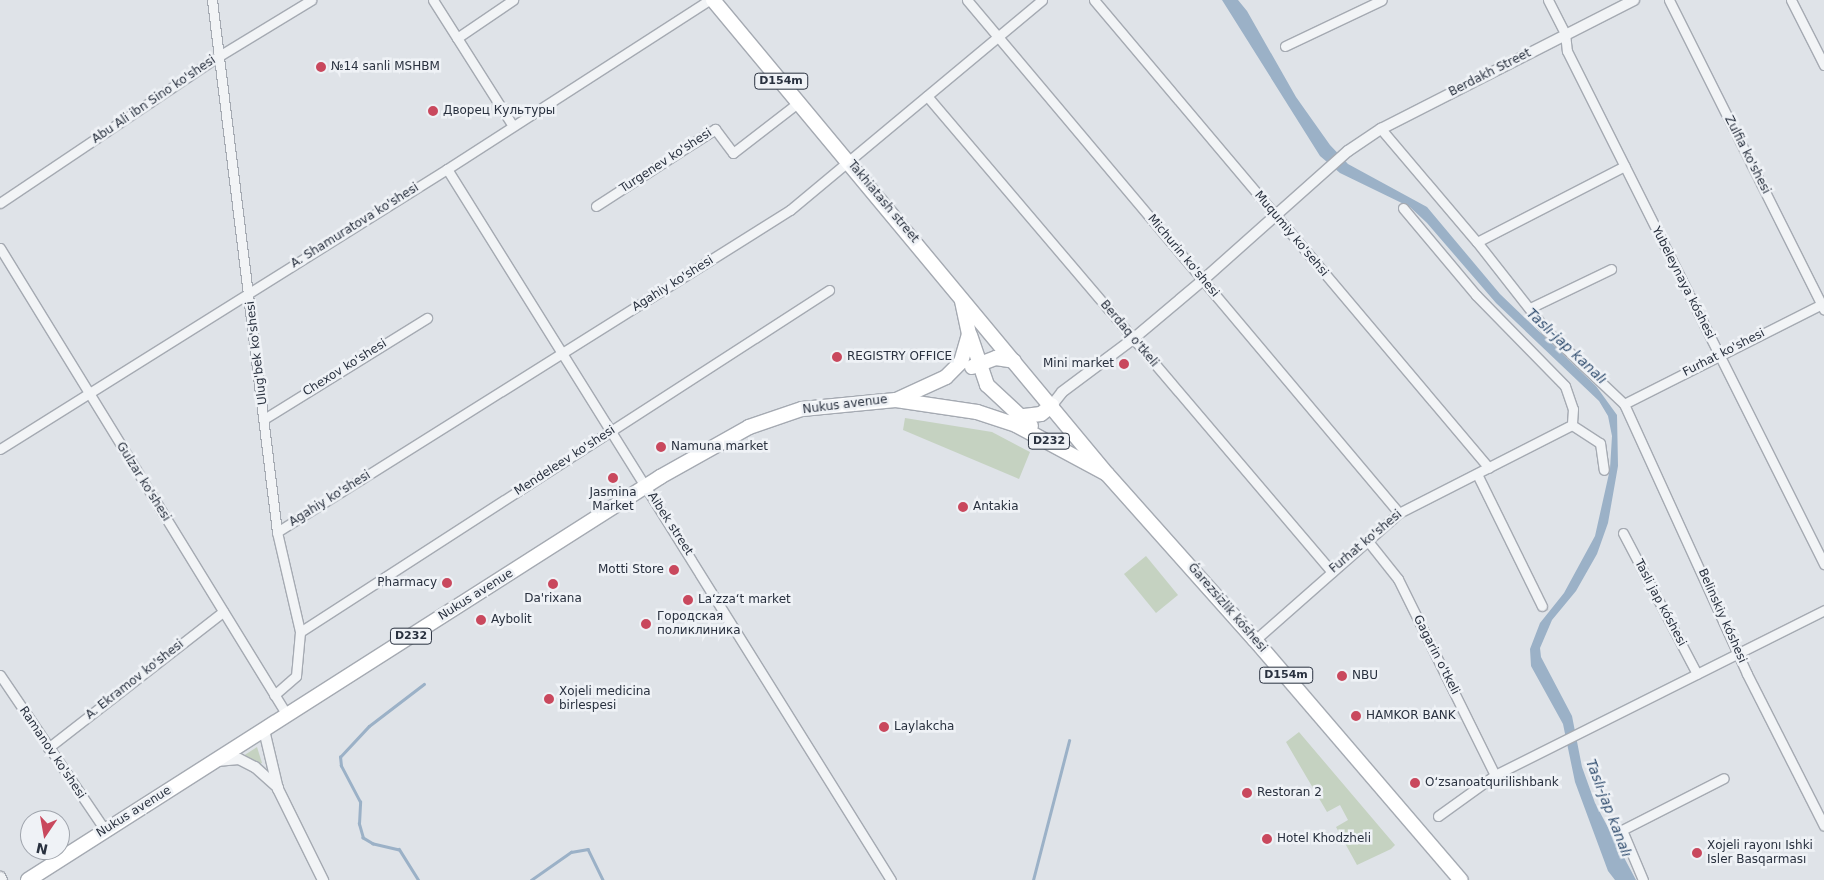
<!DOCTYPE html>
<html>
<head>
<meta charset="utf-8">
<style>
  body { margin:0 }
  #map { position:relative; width:1824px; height:880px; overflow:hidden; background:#dfe3e8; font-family:"DejaVu Sans",sans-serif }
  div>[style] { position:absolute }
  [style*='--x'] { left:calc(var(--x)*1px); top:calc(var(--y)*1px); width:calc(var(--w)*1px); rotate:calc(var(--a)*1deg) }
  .green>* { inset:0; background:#c5d2c1 }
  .water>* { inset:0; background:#9bb1c7 }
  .stream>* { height:2.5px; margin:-1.25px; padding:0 1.25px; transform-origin:1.25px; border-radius:1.25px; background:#9bb1c7 }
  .roads { filter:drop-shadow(1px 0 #a5aab2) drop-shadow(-1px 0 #a5aab2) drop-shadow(0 1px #a5aab2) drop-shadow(0 -1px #a5aab2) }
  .minor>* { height:9px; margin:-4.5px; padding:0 4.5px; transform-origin:4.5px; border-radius:4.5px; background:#f2f4f6 }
  .tertiary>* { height:10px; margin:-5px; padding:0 5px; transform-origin:5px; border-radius:5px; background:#f2f4f6 }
  .primary>* { height:14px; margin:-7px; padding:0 7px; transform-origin:7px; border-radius:7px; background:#fff }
  .dots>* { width:14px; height:14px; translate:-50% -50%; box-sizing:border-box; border:2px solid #eff2f6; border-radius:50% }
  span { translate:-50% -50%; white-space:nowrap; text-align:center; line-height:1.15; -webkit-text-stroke:5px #eff2f6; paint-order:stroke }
  .shield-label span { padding:1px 4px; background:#eff2f6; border:1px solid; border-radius:4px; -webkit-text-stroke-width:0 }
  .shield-label { font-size:11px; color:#29313f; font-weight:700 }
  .poi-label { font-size:12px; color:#29313f }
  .left { translate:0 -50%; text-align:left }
  .right { translate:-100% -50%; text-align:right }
  .street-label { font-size:12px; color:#29313f }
  .water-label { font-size:14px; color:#345071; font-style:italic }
  .north { position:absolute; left:20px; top:810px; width:50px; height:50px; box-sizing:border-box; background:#eff2f6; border:1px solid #a0a5ad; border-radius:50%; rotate:192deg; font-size:14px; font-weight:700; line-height:20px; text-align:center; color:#29313f }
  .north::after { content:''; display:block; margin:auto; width:18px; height:22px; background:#c9485d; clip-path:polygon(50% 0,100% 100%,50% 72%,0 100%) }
</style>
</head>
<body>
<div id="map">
  <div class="green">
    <i style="clip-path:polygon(905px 418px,992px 432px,1030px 452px,1019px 479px,903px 430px)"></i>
    <i style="clip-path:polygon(1146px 556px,1178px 595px,1156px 613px,1124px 574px)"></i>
    <i style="clip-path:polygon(1299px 732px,1395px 845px,1391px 849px,1357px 865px,1336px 827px,1348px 820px,1340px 805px,1327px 812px,1286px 742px)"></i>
    <i style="clip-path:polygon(257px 747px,262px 763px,258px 765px,243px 756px)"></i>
  </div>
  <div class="water">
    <i style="clip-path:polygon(1222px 0,1238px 0,1247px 11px,1296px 97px,1330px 145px,1348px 164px,1427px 207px,1500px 294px,1596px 386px,1617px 415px,1618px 466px,1608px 523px,1597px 554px,1576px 591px,1552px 620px,1540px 648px,1541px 657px,1572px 716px,1582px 767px,1595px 803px,1636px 880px,1615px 880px,1608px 871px,1575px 782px,1563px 724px,1531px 666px,1530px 649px,1540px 623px,1564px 593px,1595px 536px,1610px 469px,1612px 436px,1608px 416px,1599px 401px,1496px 303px,1427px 223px,1410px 207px,1340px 173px,1320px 156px)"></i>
  </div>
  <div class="stream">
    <i style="--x:418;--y:880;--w:36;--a:-122"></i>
    <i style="--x:399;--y:850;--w:27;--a:-167"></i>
    <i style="--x:373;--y:844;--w:12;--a:-149"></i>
    <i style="--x:363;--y:838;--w:15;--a:-106"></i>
    <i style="--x:359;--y:824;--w:22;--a:-87"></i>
    <i style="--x:360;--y:802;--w:41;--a:-117.8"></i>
    <i style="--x:341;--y:766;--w:9;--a:-96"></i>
    <i style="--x:340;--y:757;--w:42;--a:-46.9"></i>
    <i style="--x:369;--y:726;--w:69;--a:-37.4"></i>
    <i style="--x:531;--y:880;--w:49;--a:-35"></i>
    <i style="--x:571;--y:852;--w:17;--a:-10"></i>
    <i style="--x:588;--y:849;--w:34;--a:64"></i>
    <i style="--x:1033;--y:880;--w:144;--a:-75.5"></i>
  </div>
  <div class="roads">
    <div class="minor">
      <i style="--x:212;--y:0;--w:536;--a:83.03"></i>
      <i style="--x:277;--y:532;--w:103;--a:77"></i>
      <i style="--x:300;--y:632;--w:44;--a:95.2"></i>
      <i style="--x:296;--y:676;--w:29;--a:139"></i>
      <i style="--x:433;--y:0;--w:149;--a:57.6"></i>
      <i style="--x:967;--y:0;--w:671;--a:49.9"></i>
      <i style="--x:1094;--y:0;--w:612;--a:49.84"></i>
      <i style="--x:1548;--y:0;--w:37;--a:63"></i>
      <i style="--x:1565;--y:33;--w:18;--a:84"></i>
      <i style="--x:1567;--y:51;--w:574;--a:63.39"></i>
      <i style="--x:1669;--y:0;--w:346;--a:63.4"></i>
      <i style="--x:1791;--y:0;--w:73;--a:63.1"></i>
      <i style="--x:457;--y:38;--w:68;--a:-34.2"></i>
      <i style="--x:1285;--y:46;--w:107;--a:-25.4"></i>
      <i style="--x:927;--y:96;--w:625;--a:49.61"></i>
      <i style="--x:1381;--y:129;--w:148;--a:49.7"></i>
      <i style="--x:1477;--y:242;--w:112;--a:51.9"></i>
      <i style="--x:1546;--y:330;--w:108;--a:43.5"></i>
      <i style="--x:1624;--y:404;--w:297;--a:65.5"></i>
      <i style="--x:1747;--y:674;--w:170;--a:63.1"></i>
      <i style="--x:447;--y:169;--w:838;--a:58.02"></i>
      <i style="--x:0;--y:203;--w:264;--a:-33.9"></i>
      <i style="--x:219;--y:56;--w:108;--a:-31.3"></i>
      <i style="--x:596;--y:206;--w:142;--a:-32.9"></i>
      <i style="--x:715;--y:129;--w:30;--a:53"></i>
      <i style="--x:733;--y:153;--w:83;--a:-37.7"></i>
      <i style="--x:1403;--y:208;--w:114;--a:50"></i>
      <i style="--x:1476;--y:295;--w:127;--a:45.6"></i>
      <i style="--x:1565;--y:386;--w:24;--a:71"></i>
      <i style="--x:1573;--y:409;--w:16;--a:94"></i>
      <i style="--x:1477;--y:242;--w:166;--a:-27.2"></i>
      <i style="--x:0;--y:248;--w:548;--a:58.43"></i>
      <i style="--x:1530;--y:308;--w:90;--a:-25.7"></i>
      <i style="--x:1624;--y:404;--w:224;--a:-26.8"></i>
      <i style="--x:264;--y:419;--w:192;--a:-31.8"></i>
      <i style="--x:1572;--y:425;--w:33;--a:33"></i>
      <i style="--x:1600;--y:443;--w:27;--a:82"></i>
      <i style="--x:0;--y:449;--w:527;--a:-32.06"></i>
      <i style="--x:447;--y:169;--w:312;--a:-32.8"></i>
      <i style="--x:1477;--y:474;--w:147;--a:63.8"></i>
      <i style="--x:277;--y:532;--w:606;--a:-32.12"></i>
      <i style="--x:790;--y:210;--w:328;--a:-39.8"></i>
      <i style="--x:1623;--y:533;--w:159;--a:62.3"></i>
      <i style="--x:1367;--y:540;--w:50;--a:51.5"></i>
      <i style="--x:1398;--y:579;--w:219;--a:63.7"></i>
      <i style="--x:300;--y:632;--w:630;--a:-32.88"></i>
      <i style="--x:1255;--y:640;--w:192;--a:-41.4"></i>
      <i style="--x:1399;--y:513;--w:194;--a:-27"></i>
      <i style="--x:0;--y:675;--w:187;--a:55.9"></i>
      <i style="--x:48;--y:748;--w:222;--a:-37.9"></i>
      <i style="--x:1438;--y:816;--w:70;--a:-35.7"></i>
      <i style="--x:1495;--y:775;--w:368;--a:-26.6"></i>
      <i style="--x:0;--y:876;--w:4;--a:63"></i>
      <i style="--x:1643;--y:880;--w:54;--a:-112.8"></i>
      <i style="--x:1622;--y:830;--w:114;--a:-27"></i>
    </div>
    <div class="tertiary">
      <i style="--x:1052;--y:405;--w:16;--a:-52"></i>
      <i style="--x:1062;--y:392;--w:89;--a:-36.7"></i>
      <i style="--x:1133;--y:339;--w:92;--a:-40.1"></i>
      <i style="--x:1203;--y:280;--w:194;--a:-41.7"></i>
      <i style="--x:1348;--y:151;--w:40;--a:-34"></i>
      <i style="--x:1381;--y:129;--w:284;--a:-27"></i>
      <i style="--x:264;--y:730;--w:61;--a:76.7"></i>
      <i style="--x:278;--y:789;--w:102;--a:63.7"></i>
      <i style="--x:217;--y:761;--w:22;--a:-5"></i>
      <i style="--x:239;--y:759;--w:18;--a:27"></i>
      <i style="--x:255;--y:767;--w:31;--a:42"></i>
    </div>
    <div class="primary">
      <i style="--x:713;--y:0;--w:616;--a:50.27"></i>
      <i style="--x:1107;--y:474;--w:222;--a:48.3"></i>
      <i style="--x:1255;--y:640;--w:316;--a:49.4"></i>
      <i style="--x:970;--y:335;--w:53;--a:71.2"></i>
      <i style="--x:987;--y:385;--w:60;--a:43"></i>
      <i style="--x:972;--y:367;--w:26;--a:-21"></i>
      <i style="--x:996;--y:358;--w:18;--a:9"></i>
      <i style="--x:896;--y:400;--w:55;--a:-24.7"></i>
      <i style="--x:946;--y:377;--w:21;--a:-45"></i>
      <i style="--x:961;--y:362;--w:29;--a:-74"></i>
      <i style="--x:969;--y:334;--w:34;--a:-102"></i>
      <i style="--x:1016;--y:417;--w:25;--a:-7"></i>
      <i style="--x:1041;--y:414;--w:14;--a:-39"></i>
      <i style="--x:28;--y:880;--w:750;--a:-32.52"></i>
      <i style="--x:660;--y:477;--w:102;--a:-29.3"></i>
      <i style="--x:749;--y:427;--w:56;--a:-18.8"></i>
      <i style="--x:802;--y:409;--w:94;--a:-5.5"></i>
      <i style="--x:896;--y:400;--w:82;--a:8.4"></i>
      <i style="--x:977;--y:412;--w:41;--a:18.4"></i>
      <i style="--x:1016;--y:425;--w:103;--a:28.3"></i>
    </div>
  </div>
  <div class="dots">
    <i style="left:321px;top:67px;background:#c9485d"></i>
    <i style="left:433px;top:111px;background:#c9485d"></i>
    <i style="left:837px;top:357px;background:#c9485d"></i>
    <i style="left:1124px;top:364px;background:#c9485d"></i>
    <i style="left:661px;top:447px;background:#c9485d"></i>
    <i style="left:613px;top:478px;background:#c9485d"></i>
    <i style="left:963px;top:507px;background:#c9485d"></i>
    <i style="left:674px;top:570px;background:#c9485d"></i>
    <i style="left:447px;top:583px;background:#c9485d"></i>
    <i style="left:553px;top:584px;background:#c9485d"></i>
    <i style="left:688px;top:600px;background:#c9485d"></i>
    <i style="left:481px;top:620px;background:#c9485d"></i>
    <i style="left:646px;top:624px;background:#c9485d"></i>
    <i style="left:1342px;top:676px;background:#c9485d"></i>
    <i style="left:549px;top:699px;background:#c9485d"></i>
    <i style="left:1356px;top:716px;background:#c9485d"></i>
    <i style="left:884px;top:727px;background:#c9485d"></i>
    <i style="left:1415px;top:783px;background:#c9485d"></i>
    <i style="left:1247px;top:793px;background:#c9485d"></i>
    <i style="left:1267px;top:839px;background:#c9485d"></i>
    <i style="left:1697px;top:853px;background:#c9485d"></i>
  </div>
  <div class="shield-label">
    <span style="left:781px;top:81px">D154m</span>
    <span style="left:1049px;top:441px">D232</span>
    <span style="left:411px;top:636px">D232</span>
    <span style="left:1286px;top:675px">D154m</span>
  </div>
  <div class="poi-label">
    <span class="left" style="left:331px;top:67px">№14 sanli MSHBM</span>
    <span class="left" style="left:443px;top:111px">Дворец Культуры</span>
    <span class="left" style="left:847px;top:357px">REGISTRY OFFICE</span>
    <span class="right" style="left:1114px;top:364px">Mini market</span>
    <span class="left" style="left:671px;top:447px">Namuna market</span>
    <span style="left:613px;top:500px">Jasmina<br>Market</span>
    <span class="left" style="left:973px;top:507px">Antakia</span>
    <span class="right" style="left:664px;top:570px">Motti Store</span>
    <span class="right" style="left:437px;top:583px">Pharmacy</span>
    <span style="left:553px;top:599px">Da'rixana</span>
    <span class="left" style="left:698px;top:600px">Laʻzzaʻt market</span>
    <span class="left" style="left:657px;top:624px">Городская<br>поликлиника</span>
    <span class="left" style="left:491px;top:620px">Aybolit</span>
    <span class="left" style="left:1352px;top:676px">NBU</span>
    <span class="left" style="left:559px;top:699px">Xojeli medicina<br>birlespesi</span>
    <span class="left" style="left:1366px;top:716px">HAMKOR BANK</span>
    <span class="left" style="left:894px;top:727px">Laylakcha</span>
    <span class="left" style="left:1425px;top:783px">Oʻzsanoatqurilishbank</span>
    <span class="left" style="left:1257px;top:793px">Restoran 2</span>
    <span class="left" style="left:1277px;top:839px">Hotel Khodzheli</span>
    <span class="left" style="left:1707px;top:853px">Xojeli rayonı Ishki<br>Isler Basqarması</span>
  </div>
  <div class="street-label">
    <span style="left:1490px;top:73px;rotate:-27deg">Berdakh Street</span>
    <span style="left:154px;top:100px;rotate:-34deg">Abu Ali ibn Sino ko'shesi</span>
    <span style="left:1747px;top:155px;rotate:63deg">Zulfia ko'shesi</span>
    <span style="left:666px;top:161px;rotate:-33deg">Turgenev ko'shesi</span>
    <span style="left:883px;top:202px;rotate:50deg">Takhiatash street</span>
    <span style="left:355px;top:226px;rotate:-32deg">A. Shamuratova ko'shesi</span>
    <span style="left:1291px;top:234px;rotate:50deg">Muqumiy ko'sehsi</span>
    <span style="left:1183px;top:256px;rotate:50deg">Michurin ko'shesi</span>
    <span style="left:1683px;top:283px;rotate:63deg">Yubeleynaya kóshesi</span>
    <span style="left:673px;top:284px;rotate:-32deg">Agahiy ko'shesi</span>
    <span style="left:1129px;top:334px;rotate:50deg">Berdaq o'tkeli</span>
    <span style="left:257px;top:353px;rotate:-97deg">Ulug'bek ko'shesi</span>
    <span style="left:1724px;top:353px;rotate:-27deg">Furhat ko'shesi</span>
    <span style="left:345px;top:368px;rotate:-32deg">Chexov ko'shesi</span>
    <span style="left:845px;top:405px;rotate:-7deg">Nukus avenue</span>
    <span style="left:565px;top:461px;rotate:-33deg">Mendeleev ko'shesi</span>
    <span style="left:143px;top:482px;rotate:58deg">Gulzar ko'shesi</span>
    <span style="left:330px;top:499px;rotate:-32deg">Agahiy ko'shesi</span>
    <span style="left:670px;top:524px;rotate:57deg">Aibek street</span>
    <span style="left:1366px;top:542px;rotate:-40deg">Furhat ko'shesi</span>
    <span style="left:476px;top:595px;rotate:-32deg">Nukus avenue</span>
    <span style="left:1660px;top:603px;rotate:62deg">Tasli jap kóshesi</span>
    <span style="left:1227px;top:608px;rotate:49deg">Ǵarezsizlik kóshesi</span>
    <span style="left:1722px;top:616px;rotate:66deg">Belinskiy kóshesi</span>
    <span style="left:1436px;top:655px;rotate:63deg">Gagarin o'tkeli</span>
    <span style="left:135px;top:680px;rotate:-38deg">A. Ekramov ko'shesi</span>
    <span style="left:52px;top:753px;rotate:56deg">Ramanov ko'shesi</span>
    <span style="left:134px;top:812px;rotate:-32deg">Nukus avenue</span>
  </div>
  <div class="water-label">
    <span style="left:1567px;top:346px;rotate:43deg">Taslı-jap kanalı</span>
    <span style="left:1609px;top:808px;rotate:69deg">Taslı-jap kanalı</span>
  </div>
  <div class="north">N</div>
</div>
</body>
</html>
